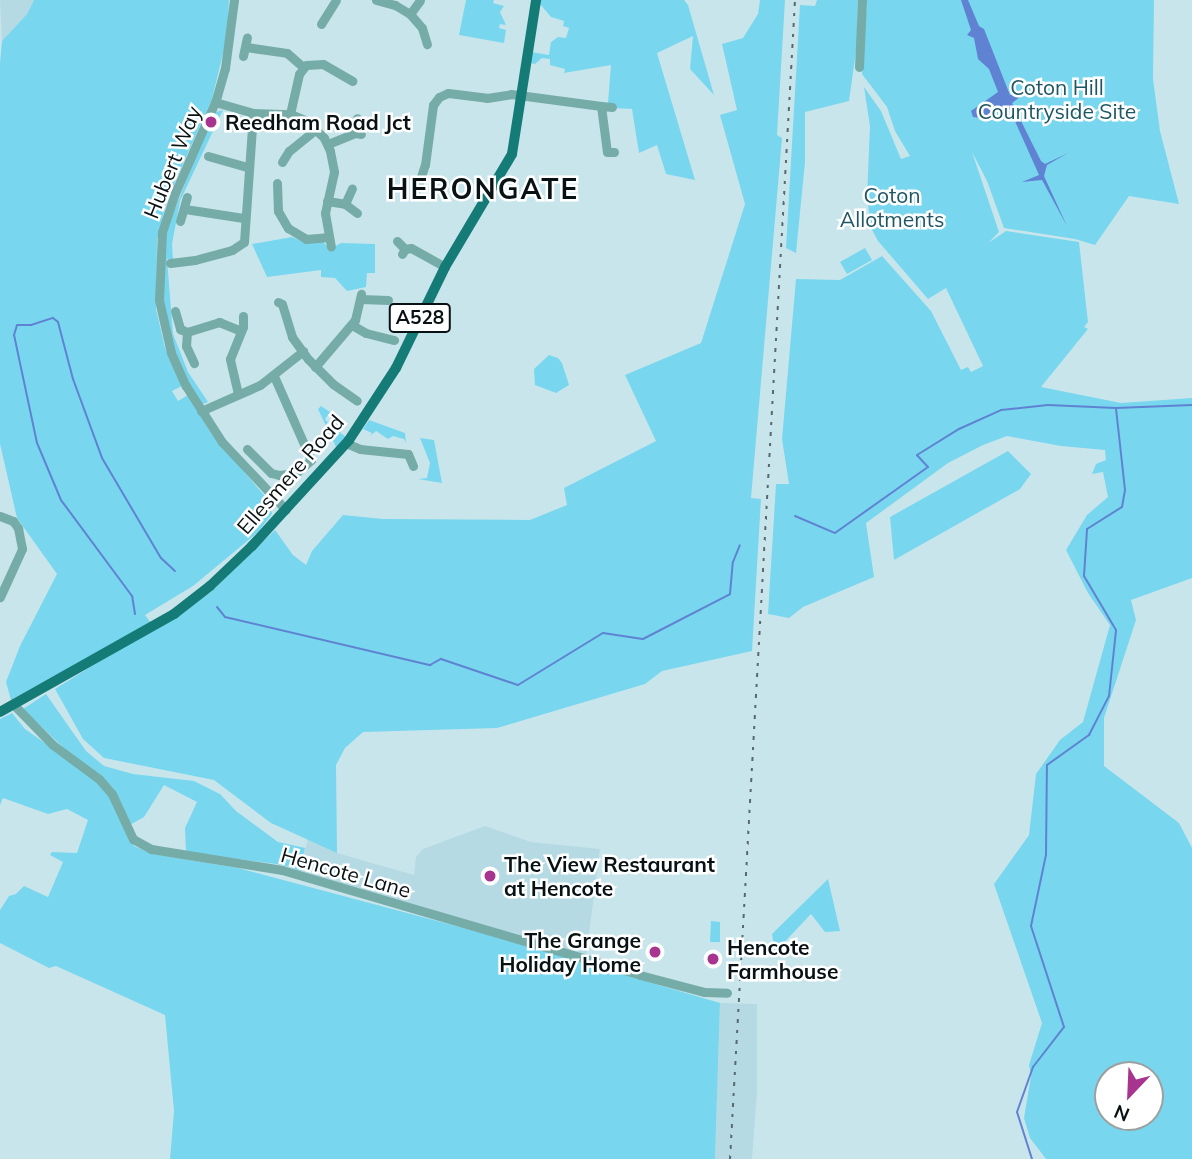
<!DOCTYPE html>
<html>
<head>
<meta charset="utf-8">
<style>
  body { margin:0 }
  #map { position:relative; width:1192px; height:1159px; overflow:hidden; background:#c9e5ec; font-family:Mulish,sans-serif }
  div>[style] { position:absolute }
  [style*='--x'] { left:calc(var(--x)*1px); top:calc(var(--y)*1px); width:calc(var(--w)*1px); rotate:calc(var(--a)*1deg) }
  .built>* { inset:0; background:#b5dae4 }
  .green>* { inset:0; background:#78d7ee }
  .water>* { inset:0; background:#5f83d2 }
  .stream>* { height:2px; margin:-1px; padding:0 1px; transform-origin:1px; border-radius:1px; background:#5f83d2 }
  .minor>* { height:9px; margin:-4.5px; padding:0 4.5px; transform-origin:4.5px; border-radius:4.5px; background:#76aca8 }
  .major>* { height:10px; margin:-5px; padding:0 5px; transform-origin:5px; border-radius:5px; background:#157b77 }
  .rail>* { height:2px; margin-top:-1px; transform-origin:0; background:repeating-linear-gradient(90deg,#58686d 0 3.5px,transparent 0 10.5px) }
  .dots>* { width:19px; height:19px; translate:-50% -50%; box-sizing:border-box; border:4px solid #fff; border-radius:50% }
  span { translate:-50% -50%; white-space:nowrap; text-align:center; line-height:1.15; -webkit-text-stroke:5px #fff; paint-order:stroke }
  .shield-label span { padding:2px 5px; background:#fff; border:2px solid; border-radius:5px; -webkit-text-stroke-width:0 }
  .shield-label { font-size:19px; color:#081114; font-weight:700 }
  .park-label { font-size:21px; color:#1d5764 }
  .poi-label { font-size:21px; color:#081114; font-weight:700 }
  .left { translate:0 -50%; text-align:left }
  .right { translate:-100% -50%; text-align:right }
  .street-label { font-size:21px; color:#081114 }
  .district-label { font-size:28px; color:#081114; font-weight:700; letter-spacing:2px }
  .north { position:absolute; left:1094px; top:1061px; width:70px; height:70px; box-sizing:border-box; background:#fff; border:2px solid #9ca0a1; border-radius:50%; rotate:203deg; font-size:19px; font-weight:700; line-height:28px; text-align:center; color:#081114 }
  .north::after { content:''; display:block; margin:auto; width:24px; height:32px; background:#a7348e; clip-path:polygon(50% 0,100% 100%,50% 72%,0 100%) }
</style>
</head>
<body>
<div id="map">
  <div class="built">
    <i style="clip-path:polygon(0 0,34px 0,27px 14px,2px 41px)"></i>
    <i style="clip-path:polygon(485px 826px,531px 842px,600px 849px,586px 957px,300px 871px,308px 838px,337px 853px,414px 875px,416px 857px,423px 849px)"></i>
    <i style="clip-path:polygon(720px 1003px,757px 1004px,757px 1092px,752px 1159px,715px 1159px)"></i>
  </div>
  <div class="green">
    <i style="clip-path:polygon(34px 0,229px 0,227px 37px,212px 99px,167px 200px,157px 240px,156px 309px,165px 348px,182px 386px,172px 391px,178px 401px,188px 395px,211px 433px,269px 501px,272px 514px,258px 532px,193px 586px,145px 615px,151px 623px,11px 700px,6px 682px,20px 646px,57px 574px,17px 518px,0 444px,0 63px,2px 41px,27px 14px)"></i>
    <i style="clip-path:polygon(466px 0,494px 0,493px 3px,504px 6px,500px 12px,506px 25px,500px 24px,499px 28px,506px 30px,504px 43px,459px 35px)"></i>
    <i style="clip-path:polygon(541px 0,684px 0,688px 5px,714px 95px,690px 69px,693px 36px,657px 53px,695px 180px,666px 174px,657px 145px,639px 153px,632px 109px,613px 108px,608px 103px,611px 65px,564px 73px,565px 69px,550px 65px,550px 59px,542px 58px,535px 64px,529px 63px,531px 52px,549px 55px,551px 42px,558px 37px,566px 38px,569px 28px,563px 26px,564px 21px,551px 17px,540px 4px)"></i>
    <i style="clip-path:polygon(760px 0,785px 0,777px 135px,782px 138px,751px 498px,761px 499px,752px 651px,662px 671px,645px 684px,497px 728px,363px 732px,345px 748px,336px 765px,337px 853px,271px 823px,214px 780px,104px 758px,83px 739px,55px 689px,211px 592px,275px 530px,293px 555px,306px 565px,312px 551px,343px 515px,383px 519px,530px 520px,567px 505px,564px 488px,656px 441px,625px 375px,701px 343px,745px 204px,720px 115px,737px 110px,722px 44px,743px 38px,758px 14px)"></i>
    <i style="clip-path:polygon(817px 0,858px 0,857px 44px,849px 101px,805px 112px,805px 162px,796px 253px,786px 248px,800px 5px,815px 6px)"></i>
    <i style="clip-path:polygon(evenodd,867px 0,1154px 0,1153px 79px,1160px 131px,1179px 204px,1129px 196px,1095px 245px,1075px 239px,1004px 228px,987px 181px,972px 152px,999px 232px,988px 243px,1006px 231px,1079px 242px,1088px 322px,1084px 327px,1088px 329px,1041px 387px,1121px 403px,1192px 398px,1192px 578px,1131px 600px,1136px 620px,1104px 718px,1104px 766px,1179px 823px,1192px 848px,1192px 1159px,1046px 1159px,1030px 1138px,1024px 1118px,1031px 1076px,1029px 1065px,1042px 1023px,994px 884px,1029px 835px,1036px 774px,1060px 740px,1083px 722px,1110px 625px,1088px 593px,1066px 550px,1087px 515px,1108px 497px,1103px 472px,1092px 474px,1096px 464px,1106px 460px,1105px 450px,1061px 446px,1007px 436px,983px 445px,948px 463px,866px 523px,874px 577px,803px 607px,789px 618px,768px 614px,776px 484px,789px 484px,782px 439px,796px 279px,840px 280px,882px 256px,931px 311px,961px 370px,968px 367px,971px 372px,983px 366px,946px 288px,928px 299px,878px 241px,871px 228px,867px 197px,870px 126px,864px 87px,881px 111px,901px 159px,910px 156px,895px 131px,887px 107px,862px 74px,867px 0,1108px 1075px,1150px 1075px,1150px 1117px,1108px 1117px,1108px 1075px)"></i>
    <i style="clip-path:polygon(223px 110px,180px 201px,172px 244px,173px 259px,167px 259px,173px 334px,188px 372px,208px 402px,203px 404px,185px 377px,175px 355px,163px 300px,166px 232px,206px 130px,212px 126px,216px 112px)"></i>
    <i style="clip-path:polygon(292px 237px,303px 242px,323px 242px,330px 249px,341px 243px,375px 244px,375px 273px,367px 273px,366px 287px,347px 291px,335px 278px,321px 277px,321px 270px,267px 277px,252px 244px)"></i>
    <i style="clip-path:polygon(865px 248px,872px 260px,847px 274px,840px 262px)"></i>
    <i style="clip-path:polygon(549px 355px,558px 358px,562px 363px,569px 385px,556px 393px,535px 385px,534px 369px)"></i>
    <i style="clip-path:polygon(321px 406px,330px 412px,325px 419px,333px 428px,331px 431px,334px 434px,337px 430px,347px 438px,337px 449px,318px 409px)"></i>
    <i style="clip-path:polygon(369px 420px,405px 433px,406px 443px,404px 439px,393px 436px,388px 439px,376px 431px,370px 436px,372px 433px,363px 429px)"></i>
    <i style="clip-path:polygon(420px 438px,434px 440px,442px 483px,418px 479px,427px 478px,430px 463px)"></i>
    <i style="clip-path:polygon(1008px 451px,1031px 474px,1020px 489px,894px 560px,890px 517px)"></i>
    <i style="clip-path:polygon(46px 694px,86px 751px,104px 766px,133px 774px,194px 781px,220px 794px,236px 811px,278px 842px,305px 848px,300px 871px,283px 865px,186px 852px,185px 828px,197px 802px,164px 785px,144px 817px,128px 826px,120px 802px,23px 709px)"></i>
    <i style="clip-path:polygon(12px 713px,25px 729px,96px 779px,110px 794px,134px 846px,153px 854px,238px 868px,475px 931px,720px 1003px,715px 1159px,170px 1159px,174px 1111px,165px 1015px,56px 966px,49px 968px,0 943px,0 910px,9px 896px,16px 894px,24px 886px,48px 897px,63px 862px,50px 855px,52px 852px,77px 853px,88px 820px,67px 809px,48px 814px,3px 798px,0 805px,0 719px)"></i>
    <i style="clip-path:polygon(828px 879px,840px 931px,825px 932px,811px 914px,775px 952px,772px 934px)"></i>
    <i style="clip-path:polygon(711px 921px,720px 922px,720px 942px,710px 942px)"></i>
  </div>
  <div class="water">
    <i style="clip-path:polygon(961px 0,968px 0,979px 26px,984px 29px,1010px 95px,1029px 90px,1012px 103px,1041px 161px,1045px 164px,1068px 153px,1047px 165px,1044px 176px,1067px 226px,1042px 180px,1022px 182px,1039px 175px,1010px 110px,1005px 106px,997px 108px,989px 119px,973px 117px,971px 111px,998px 92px,989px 69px,978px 59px,974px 38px,967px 35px,971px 30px)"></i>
  </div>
  <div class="stream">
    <i style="--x:795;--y:516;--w:43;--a:23"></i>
    <i style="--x:835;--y:533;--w:114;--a:-35.4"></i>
    <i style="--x:928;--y:467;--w:16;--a:-133"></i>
    <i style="--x:917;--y:455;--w:49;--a:-31.8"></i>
    <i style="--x:959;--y:429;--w:46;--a:-24.3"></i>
    <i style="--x:1001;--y:410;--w:47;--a:-6.1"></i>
    <i style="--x:1048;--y:405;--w:68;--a:2.5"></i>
    <i style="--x:1116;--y:408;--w:76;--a:-2.3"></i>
    <i style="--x:217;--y:607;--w:13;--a:51"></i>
    <i style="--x:225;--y:617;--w:211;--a:13.2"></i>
    <i style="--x:430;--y:665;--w:13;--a:-29"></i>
    <i style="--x:441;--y:659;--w:81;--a:18.7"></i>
    <i style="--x:518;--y:685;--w:100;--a:-31.5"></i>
    <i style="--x:603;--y:633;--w:40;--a:8.5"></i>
    <i style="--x:643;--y:639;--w:98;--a:-27.3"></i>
    <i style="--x:730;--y:594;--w:32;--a:-85"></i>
    <i style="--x:733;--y:562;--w:18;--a:-68"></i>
    <i style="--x:135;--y:614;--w:18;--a:-99"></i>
    <i style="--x:132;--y:596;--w:119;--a:-126.5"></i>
    <i style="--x:61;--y:500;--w:62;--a:-112.8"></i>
    <i style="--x:37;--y:443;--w:110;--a:-102"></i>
    <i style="--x:14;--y:335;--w:10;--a:-73"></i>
    <i style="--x:17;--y:325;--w:14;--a:0"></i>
    <i style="--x:31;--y:325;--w:23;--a:-18"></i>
    <i style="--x:53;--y:318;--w:6;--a:39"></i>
    <i style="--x:58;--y:322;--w:59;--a:75.3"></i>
    <i style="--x:73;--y:379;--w:84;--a:69.8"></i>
    <i style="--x:102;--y:458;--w:116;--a:59.5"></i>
    <i style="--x:161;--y:558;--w:19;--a:43"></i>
    <i style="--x:1032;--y:1159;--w:49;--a:-107.7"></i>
    <i style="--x:1017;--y:1112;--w:48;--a:-70.4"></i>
    <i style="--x:1033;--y:1067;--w:51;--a:-52.2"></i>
    <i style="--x:1064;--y:1027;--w:106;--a:-108.1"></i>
    <i style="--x:1031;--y:926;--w:73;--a:-78.1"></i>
    <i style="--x:1046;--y:855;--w:90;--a:-89.4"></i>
    <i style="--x:1047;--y:765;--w:52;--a:-35.5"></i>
    <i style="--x:1089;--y:735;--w:44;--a:-62.9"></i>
    <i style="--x:1109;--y:696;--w:66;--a:-83.9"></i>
    <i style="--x:1116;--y:630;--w:63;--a:-120.7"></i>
    <i style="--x:1084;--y:576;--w:47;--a:-86.3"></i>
    <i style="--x:1087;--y:529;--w:41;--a:-32.2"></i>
    <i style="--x:1122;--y:507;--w:17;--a:-80"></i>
    <i style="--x:1125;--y:490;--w:82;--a:-96.3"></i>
  </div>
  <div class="minor">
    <i style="--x:234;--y:0;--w:69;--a:97.5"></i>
    <i style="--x:225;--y:68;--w:35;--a:106"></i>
    <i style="--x:215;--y:102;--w:99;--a:113.7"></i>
    <i style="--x:175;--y:193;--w:41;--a:108.4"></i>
    <i style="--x:162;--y:232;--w:68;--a:92.5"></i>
    <i style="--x:159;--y:300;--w:54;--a:77.2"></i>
    <i style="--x:171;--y:353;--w:36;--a:66"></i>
    <i style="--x:186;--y:386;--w:67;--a:57.3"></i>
    <i style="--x:222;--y:442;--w:93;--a:46.7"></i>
    <i style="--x:376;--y:0;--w:20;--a:15"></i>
    <i style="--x:395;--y:5;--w:17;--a:31"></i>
    <i style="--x:410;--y:14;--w:18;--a:49"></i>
    <i style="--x:422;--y:28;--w:17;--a:73"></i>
    <i style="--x:410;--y:14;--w:17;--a:-54"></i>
    <i style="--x:321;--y:24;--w:28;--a:-58"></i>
    <i style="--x:246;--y:47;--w:41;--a:8.3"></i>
    <i style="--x:287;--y:53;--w:21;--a:41"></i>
    <i style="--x:243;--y:56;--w:19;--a:-78"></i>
    <i style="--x:859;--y:67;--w:67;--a:-87.4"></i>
    <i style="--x:215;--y:102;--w:40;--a:16"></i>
    <i style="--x:253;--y:113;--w:37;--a:2"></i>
    <i style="--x:290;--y:114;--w:16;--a:22"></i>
    <i style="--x:305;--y:120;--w:26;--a:43"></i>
    <i style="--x:324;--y:138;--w:14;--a:65"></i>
    <i style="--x:330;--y:151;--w:21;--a:79"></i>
    <i style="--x:334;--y:172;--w:42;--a:102.4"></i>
    <i style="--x:325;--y:213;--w:34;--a:80"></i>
    <i style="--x:601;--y:106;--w:11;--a:5"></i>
    <i style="--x:290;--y:114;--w:41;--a:-77.3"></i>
    <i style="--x:299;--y:74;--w:11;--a:-52"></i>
    <i style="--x:306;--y:65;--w:17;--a:-3"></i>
    <i style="--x:323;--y:64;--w:34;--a:30"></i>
    <i style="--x:355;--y:133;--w:15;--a:-82"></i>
    <i style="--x:328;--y:144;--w:29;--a:-22"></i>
    <i style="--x:355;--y:133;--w:6;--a:9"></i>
    <i style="--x:208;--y:156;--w:41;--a:15.8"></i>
    <i style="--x:282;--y:162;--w:13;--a:-58"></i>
    <i style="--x:289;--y:151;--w:35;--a:-39"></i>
    <i style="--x:277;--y:183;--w:28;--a:88"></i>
    <i style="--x:278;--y:211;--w:20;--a:60"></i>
    <i style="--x:288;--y:228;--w:21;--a:31"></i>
    <i style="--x:306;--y:239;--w:21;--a:-5"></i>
    <i style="--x:417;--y:189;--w:25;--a:-72"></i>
    <i style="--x:425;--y:165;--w:61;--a:-82.4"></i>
    <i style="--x:433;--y:105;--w:10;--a:-53"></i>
    <i style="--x:439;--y:97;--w:10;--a:-24"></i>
    <i style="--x:448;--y:93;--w:39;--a:7"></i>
    <i style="--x:487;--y:98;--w:24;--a:-9"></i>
    <i style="--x:511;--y:94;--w:91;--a:7.6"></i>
    <i style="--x:601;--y:106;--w:46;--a:82.6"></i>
    <i style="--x:607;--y:152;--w:7;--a:0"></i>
    <i style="--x:327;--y:201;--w:18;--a:9"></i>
    <i style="--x:345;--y:204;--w:15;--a:37"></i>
    <i style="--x:345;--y:204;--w:17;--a:-66"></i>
    <i style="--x:185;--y:209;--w:59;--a:8.8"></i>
    <i style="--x:180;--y:221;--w:25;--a:-74"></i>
    <i style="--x:397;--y:241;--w:11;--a:45"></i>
    <i style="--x:402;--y:254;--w:6;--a:-59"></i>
    <i style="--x:405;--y:249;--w:6;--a:-9"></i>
    <i style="--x:411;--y:248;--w:39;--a:29"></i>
    <i style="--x:170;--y:263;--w:25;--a:-7"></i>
    <i style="--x:195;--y:260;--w:38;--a:-15"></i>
    <i style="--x:232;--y:250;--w:14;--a:-34"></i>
    <i style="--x:244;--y:242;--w:129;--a:-86"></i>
    <i style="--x:361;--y:299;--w:27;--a:2"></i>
    <i style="--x:278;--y:302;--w:4;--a:27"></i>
    <i style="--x:282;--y:304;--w:34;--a:73"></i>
    <i style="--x:292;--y:337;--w:27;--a:54"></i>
    <i style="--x:308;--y:359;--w:35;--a:45"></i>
    <i style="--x:333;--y:384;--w:29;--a:35"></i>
    <i style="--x:175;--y:311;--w:19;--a:74"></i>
    <i style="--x:180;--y:329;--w:8;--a:23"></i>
    <i style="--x:187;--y:332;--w:34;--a:-17"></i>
    <i style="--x:219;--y:322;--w:24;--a:22"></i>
    <i style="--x:352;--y:325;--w:16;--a:30"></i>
    <i style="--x:366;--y:333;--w:29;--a:14"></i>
    <i style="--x:187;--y:332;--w:14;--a:94"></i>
    <i style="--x:186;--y:346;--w:19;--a:65"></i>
    <i style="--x:315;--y:367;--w:62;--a:-49.6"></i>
    <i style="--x:355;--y:320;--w:27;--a:-77"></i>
    <i style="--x:238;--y:394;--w:36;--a:-103"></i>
    <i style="--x:230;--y:359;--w:35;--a:-68"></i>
    <i style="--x:243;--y:327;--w:11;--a:-90"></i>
    <i style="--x:201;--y:411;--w:64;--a:-23.8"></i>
    <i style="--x:260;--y:385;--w:55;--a:-38.3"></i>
    <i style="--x:346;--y:443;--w:15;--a:23"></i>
    <i style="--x:360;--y:449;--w:48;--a:5.9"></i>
    <i style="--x:408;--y:454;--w:13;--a:67"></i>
    <i style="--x:247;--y:449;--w:34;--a:45"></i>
    <i style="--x:271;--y:473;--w:8;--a:14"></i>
    <i style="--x:279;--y:475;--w:17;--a:-7"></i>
    <i style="--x:296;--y:473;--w:20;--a:-41"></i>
    <i style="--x:311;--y:460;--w:92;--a:-113.8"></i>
    <i style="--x:0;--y:516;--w:14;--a:21"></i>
    <i style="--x:13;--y:521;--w:9;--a:54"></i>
    <i style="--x:18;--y:528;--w:21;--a:79"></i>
    <i style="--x:22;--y:549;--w:53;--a:114.6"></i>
    <i style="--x:13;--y:704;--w:57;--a:45.7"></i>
    <i style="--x:53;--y:745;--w:57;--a:36.5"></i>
    <i style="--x:99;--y:779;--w:20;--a:49"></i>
    <i style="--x:112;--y:794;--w:50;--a:65"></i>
    <i style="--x:133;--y:839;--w:21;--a:29"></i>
    <i style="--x:151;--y:849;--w:133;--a:9.1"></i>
    <i style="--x:282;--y:870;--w:373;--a:16.3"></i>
    <i style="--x:640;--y:975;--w:66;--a:14.9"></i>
    <i style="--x:704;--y:992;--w:23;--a:2"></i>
  </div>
  <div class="major">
    <i style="--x:0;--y:712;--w:200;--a:-29.4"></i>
    <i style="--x:174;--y:614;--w:46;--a:-37.9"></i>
    <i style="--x:210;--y:586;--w:58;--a:-43.6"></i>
    <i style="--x:252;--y:546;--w:144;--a:-47.5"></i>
    <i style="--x:349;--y:440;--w:86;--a:-56.9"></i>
    <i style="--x:396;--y:368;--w:112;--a:-64.1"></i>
    <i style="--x:445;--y:267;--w:131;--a:-59.3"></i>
    <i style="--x:512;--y:154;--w:156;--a:-81.1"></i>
  </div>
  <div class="rail">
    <i style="--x:730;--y:1159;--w:1161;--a:-86.79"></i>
  </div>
  <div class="dots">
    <i style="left:211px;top:122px;background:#a7348e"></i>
    <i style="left:490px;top:876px;background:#a7348e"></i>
    <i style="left:655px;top:952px;background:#a7348e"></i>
    <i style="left:713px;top:959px;background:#a7348e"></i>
  </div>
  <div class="shield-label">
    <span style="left:420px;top:318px">A528</span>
  </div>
  <div class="park-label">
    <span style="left:1057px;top:99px">Coton Hill<br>Countryside Site</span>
    <span style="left:892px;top:207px">Coton<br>Allotments</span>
  </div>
  <div class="poi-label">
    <span class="left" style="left:225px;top:122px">Reedham Road Jct</span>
    <span class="left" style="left:504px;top:876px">The View Restaurant<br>at Hencote</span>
    <span class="right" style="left:641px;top:952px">The Grange<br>Holiday Home</span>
    <span class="left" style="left:727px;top:959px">Hencote<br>Farmhouse</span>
  </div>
  <div class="street-label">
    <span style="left:172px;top:162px;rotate:-68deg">Hubert Way</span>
    <span style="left:290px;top:474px;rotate:-49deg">Ellesmere Road</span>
    <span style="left:346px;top:872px;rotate:16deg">Hencote Lane</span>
  </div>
  <div class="district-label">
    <span style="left:483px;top:189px">HERONGATE</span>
  </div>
  <div class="north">N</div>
</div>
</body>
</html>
